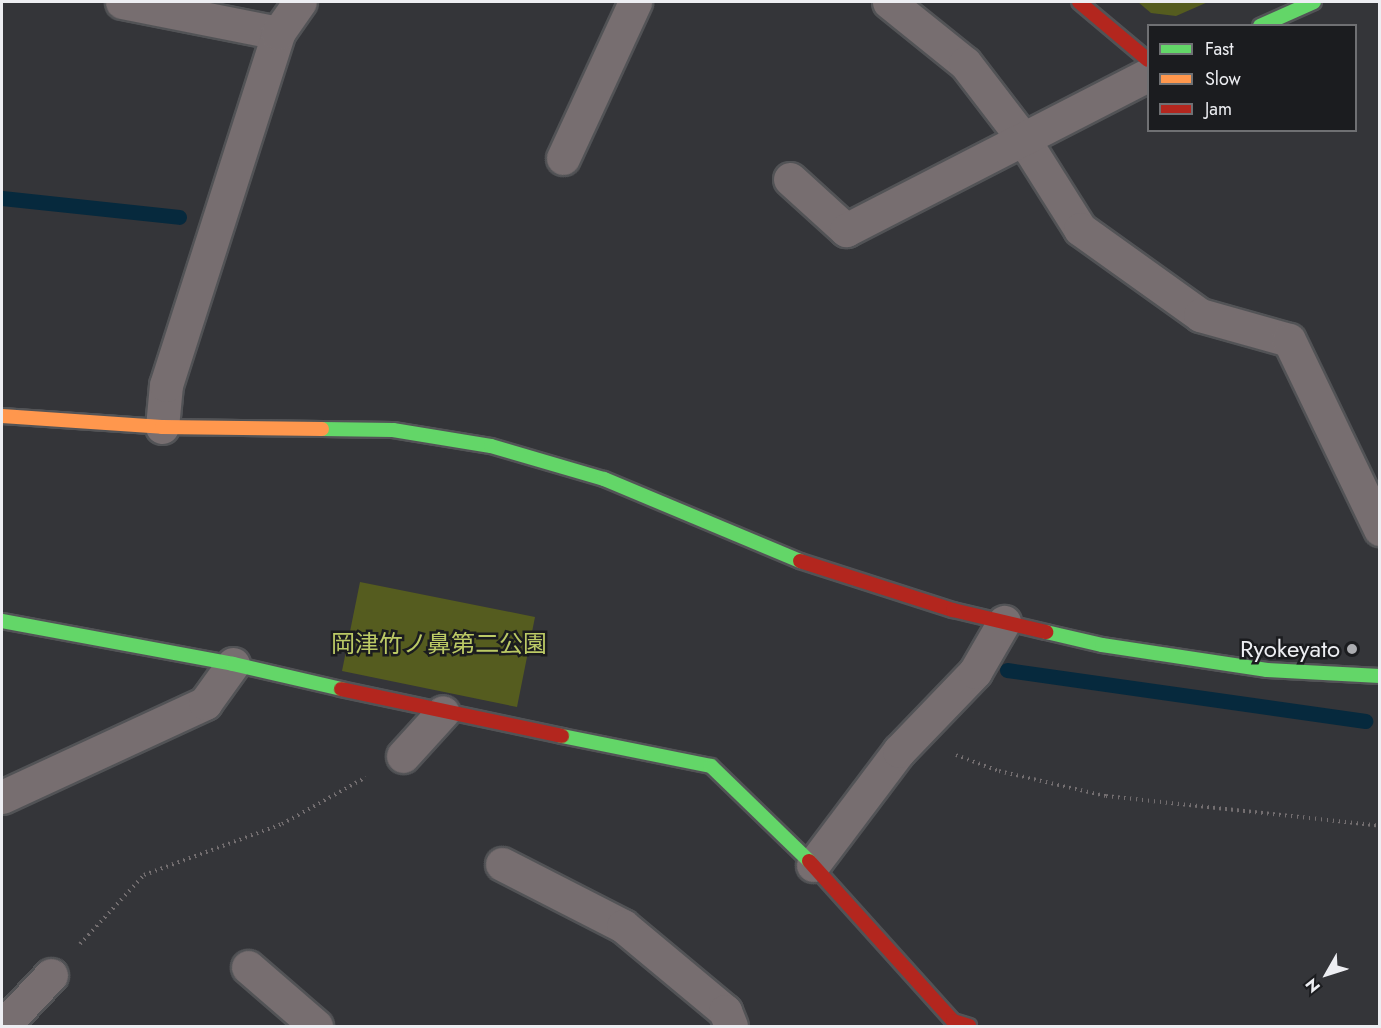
<!DOCTYPE html>
<html>
<head>
<meta charset="utf-8">
<style>
  body { margin:0 }
  #map { position:relative; width:1381px; height:1028px; overflow:hidden; background:#343539; font-family:Jost,"Noto Sans JP",sans-serif }
  div>[style] { position:absolute }
  [style*='--x'] { left:calc(var(--x)*1px); top:calc(var(--y)*1px); width:calc(var(--w)*1px); rotate:calc(var(--a)*1deg) }
  .green>* { inset:0; background:#555c1f }
  .stream>* { height:15px; margin:-7.5px; padding:0 7.5px; transform-origin:7.5px; border-radius:7.5px; background:#06293d }
  .path>* { height:4px; margin-top:-2px; transform-origin:0; background:repeating-linear-gradient(90deg,#736e70 0 1.5px,transparent 0 6px) }
  .roads { filter:drop-shadow(2px 0 #525356) drop-shadow(-2px 0 #525356) drop-shadow(0 2px #525356) drop-shadow(0 -2px #525356) }
  .street>* { height:33px; margin:-16.5px; padding:0 16.5px; transform-origin:16.5px; border-radius:16.5px; background:#776e70 }
  .fast>* { height:14px; margin:-7px; padding:0 7px; transform-origin:7px; border-radius:7px; background:#63d668 }
  .slow>* { height:14px; margin:-7px; padding:0 7px; transform-origin:7px; border-radius:7px; background:#ff974d }
  .jam>* { height:14px; margin:-7px; padding:0 7px; transform-origin:7px; border-radius:7px; background:#b3261e }
  .dots>* { width:16px; height:16px; translate:-50% -50%; box-sizing:border-box; border:3px solid #1b1c1f; border-radius:50% }
  span { translate:-50% -50%; white-space:nowrap; text-align:center; line-height:1.15; -webkit-text-stroke:5px #1b1c1f; paint-order:stroke }
  .park-label { font-size:24px; color:#bcca65 }
  .poi-label { font-size:24px; color:#edeef2 }
  .right { translate:-100% -50%; text-align:right }
  .frame { position:absolute; inset:0; border:3px solid #edeef2; pointer-events:none }
  .legend { position:absolute; left:1147px; top:24px; width:210px; height:108px; box-sizing:border-box; background:#1b1c1f; border:2px solid #6f7073; margin:0; padding:8px 10px; list-style:none; font-size:18px; color:#edeef2 }
  .legend li { display:flex; align-items:center; gap:12px; height:30px }
  .legend b { width:30px; border:2px solid #6f7073 }
  .north { position:absolute; left:1297px; top:944px; width:60px; height:60px; -webkit-text-stroke:4px #1b1c1f; paint-order:stroke; rotate:231deg; font-size:16px; font-weight:700; line-height:24px; text-align:center; color:#edeef2 }
  .north::after { content:''; display:block; margin:auto; width:21px; height:27px; background:#edeef2; clip-path:polygon(50% 0,100% 100%,50% 72%,0 100%) }
</style>
</head>
<body>
<div id="map">
  <div class="green">
    <i style="clip-path:polygon(1138px 2px,1208px 2px,1176px 16px,1151px 13px)"></i>
    <i style="clip-path:polygon(360px 582px,535px 617px,517px 707px,342px 671px)"></i>
  </div>
  <div class="stream">
    <i style="--x:2;--y:198;--w:178;--a:6.1"></i>
    <i style="--x:1007;--y:670;--w:362;--a:8.1"></i>
  </div>
  <div class="path">
    <i style="--x:956;--y:755;--w:46;--a:20.4"></i>
    <i style="--x:999;--y:771;--w:110;--a:13.2"></i>
    <i style="--x:1106;--y:796;--w:276;--a:6.2"></i>
    <i style="--x:80;--y:944;--w:94;--a:-47.2"></i>
    <i style="--x:144;--y:875;--w:147;--a:-20.3"></i>
    <i style="--x:282;--y:824;--w:96;--a:-29.2"></i>
  </div>
  <div class="roads">
    <div class="street">
      <i style="--x:122;--y:2;--w:159;--a:11.2"></i>
      <i style="--x:889;--y:2;--w:97;--a:38.8"></i>
      <i style="--x:965;--y:63;--w:97;--a:52.5"></i>
      <i style="--x:1024;--y:140;--w:105;--a:57.8"></i>
      <i style="--x:1080;--y:229;--w:148;--a:35.6"></i>
      <i style="--x:1200;--y:315;--w:92;--a:15.7"></i>
      <i style="--x:1289;--y:340;--w:210;--a:64.3"></i>
      <i style="--x:563;--y:158;--w:172;--a:-65.2"></i>
      <i style="--x:790;--y:179;--w:76;--a:42.3"></i>
      <i style="--x:846;--y:230;--w:339;--a:-27.2"></i>
      <i style="--x:162;--y:427;--w:42;--a:-84.6"></i>
      <i style="--x:166;--y:385;--w:369;--a:-72.3"></i>
      <i style="--x:278;--y:33;--w:38;--a:-55"></i>
      <i style="--x:403;--y:756;--w:59;--a:-47.7"></i>
      <i style="--x:2;--y:797;--w:224;--a:-24.8"></i>
      <i style="--x:205;--y:703;--w:48;--a:-54.3"></i>
      <i style="--x:502;--y:864;--w:136;--a:27.1"></i>
      <i style="--x:623;--y:926;--w:133;--a:39.8"></i>
      <i style="--x:725;--y:1011;--w:16;--a:68"></i>
      <i style="--x:813;--y:865;--w:143;--a:-53"></i>
      <i style="--x:899;--y:751;--w:110;--a:-46.1"></i>
      <i style="--x:975;--y:672;--w:58;--a:-59.9"></i>
      <i style="--x:248;--y:967;--w:90;--a:40.9"></i>
      <i style="--x:3;--y:1026;--w:70;--a:-46.7"></i>
    </div>
    <div class="fast">
      <i style="--x:1260;--y:26;--w:59;--a:-24"></i>
      <i style="--x:322;--y:429;--w:71;--a:0.8"></i>
      <i style="--x:393;--y:430;--w:99;--a:9.3"></i>
      <i style="--x:491;--y:446;--w:118;--a:16.3"></i>
      <i style="--x:604;--y:479;--w:212;--a:22.7"></i>
      <i style="--x:2;--y:621;--w:235;--a:10.5"></i>
      <i style="--x:233;--y:664;--w:111;--a:13"></i>
      <i style="--x:1046;--y:632;--w:57;--a:13.1"></i>
      <i style="--x:1102;--y:645;--w:167;--a:8.6"></i>
      <i style="--x:1267;--y:670;--w:113;--a:3"></i>
      <i style="--x:562;--y:736;--w:152;--a:11.4"></i>
      <i style="--x:711;--y:766;--w:136;--a:44.1"></i>
    </div>
    <div class="slow">
      <i style="--x:2;--y:416;--w:160;--a:3.9"></i>
      <i style="--x:162;--y:427;--w:160;--a:0.7"></i>
    </div>
    <div class="jam">
      <i style="--x:1079;--y:2;--w:90;--a:40"></i>
      <i style="--x:800;--y:561;--w:161;--a:17.8"></i>
      <i style="--x:953;--y:610;--w:96;--a:13.3"></i>
      <i style="--x:341;--y:689;--w:226;--a:12"></i>
      <i style="--x:809;--y:861;--w:215;--a:48"></i>
      <i style="--x:953;--y:1021;--w:17;--a:17"></i>
    </div>
  </div>
  <div class="dots">
    <i style="left:1352px;top:649px;background:#acadb1"></i>
  </div>
  <div class="park-label">
    <span style="left:439px;top:644px">岡津竹ノ鼻第二公園</span>
  </div>
  <div class="poi-label">
    <span class="right" style="left:1340px;top:649px">Ryokeyato</span>
  </div>
  <div class="frame"></div>
  <ul class="legend">
  <li><b style="height:8px;background:#63d668"></b>Fast</li>
  <li><b style="height:8px;background:#ff974d"></b>Slow</li>
  <li><b style="height:8px;background:#b3261e"></b>Jam</li>
  </ul>
  <div class="north">N</div>
</div>
</body>
</html>
